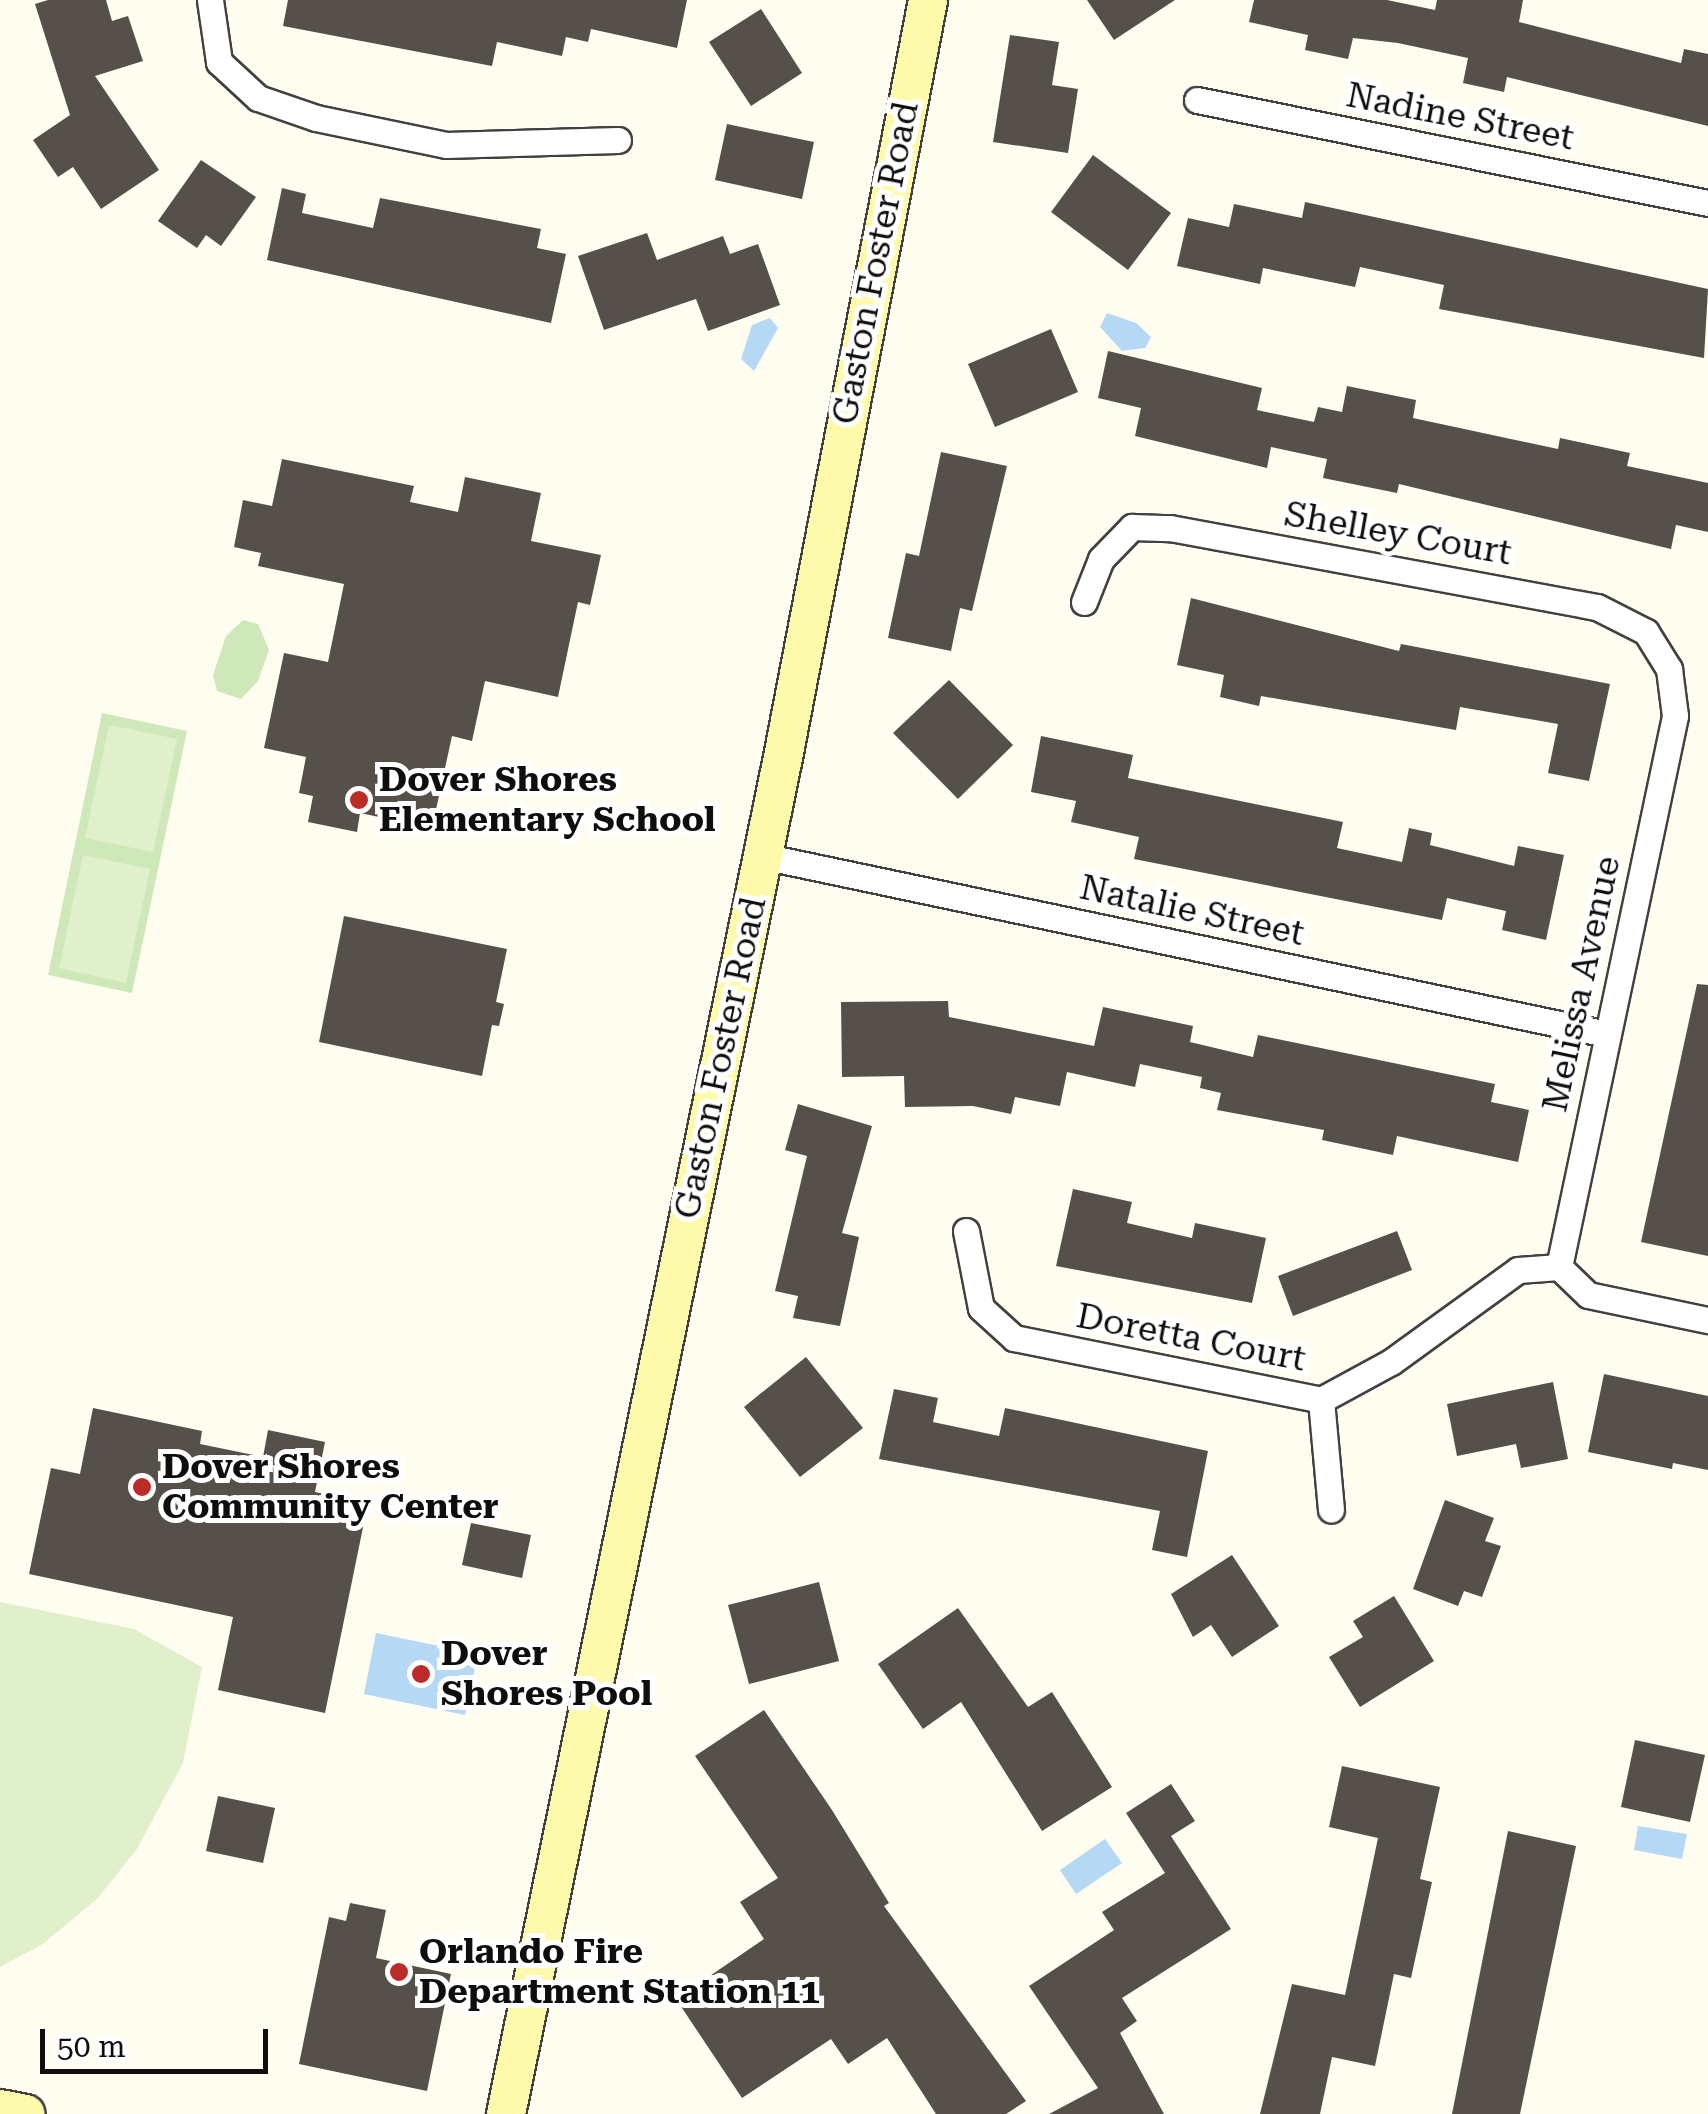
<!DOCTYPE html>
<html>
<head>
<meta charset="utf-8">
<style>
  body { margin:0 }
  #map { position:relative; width:1708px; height:2114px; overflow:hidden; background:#fffdef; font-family:"Roboto Serif",serif }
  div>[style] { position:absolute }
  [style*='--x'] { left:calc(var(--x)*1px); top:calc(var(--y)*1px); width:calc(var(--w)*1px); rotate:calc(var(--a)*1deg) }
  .green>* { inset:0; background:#cee8b9 }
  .pitch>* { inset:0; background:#e0f0cb }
  .water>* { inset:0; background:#b5d9f5 }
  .building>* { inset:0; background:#56504a }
  .roads { filter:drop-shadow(2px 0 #414141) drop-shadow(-2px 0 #414141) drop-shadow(0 2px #414141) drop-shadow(0 -2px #414141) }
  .street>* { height:25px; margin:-12.5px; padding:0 12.5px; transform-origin:12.5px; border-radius:12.5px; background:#fff }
  .secondary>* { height:38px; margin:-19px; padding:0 19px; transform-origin:19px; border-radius:19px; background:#fdfaab }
  .dots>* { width:28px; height:28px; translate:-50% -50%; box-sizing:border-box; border:5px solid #fff; border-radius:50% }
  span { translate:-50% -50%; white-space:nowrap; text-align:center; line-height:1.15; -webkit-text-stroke:10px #fff; paint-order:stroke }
  .street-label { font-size:35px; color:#0e0e0e }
  .poi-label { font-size:35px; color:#0e0e0e; font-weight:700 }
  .left { translate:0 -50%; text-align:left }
  .scale { position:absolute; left:40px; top:2029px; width:228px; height:45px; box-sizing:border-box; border:5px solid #0e0e0e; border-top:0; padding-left:12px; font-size:30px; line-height:35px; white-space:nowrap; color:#0e0e0e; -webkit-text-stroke:8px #fff; paint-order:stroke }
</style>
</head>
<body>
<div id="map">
  <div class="green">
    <i style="clip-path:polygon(243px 620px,258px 624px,269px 650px,258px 681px,241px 699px,217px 691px,213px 675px,226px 636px)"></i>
    <i style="clip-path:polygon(102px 713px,187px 731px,132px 993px,48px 975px)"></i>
  </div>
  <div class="pitch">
    <i style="clip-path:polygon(109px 725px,177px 739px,153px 852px,85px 838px)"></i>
    <i style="clip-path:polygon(83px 855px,150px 869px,126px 983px,59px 968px)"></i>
    <i style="clip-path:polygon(0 1602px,134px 1629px,202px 1667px,183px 1763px,137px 1849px,97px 1899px,43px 1944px,0 1967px)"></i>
  </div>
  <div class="water">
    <i style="clip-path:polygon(1107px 313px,1136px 323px,1151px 337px,1145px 348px,1122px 351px,1100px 327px)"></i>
    <i style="clip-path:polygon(770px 318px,778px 328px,754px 371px,741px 359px,752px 325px)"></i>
    <i style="clip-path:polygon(376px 1633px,478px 1654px,465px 1715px,364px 1694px)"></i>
    <i style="clip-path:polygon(1638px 1826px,1687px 1834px,1682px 1859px,1634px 1850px)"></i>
    <i style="clip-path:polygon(1105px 1839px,1122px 1863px,1076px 1894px,1060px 1870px)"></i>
  </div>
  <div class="building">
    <i style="clip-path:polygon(48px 0,106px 0,112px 21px,128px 16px,143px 61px,95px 76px,159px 170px,101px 209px,73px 167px,58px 177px,33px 140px,70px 115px,35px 4px)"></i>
    <i style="clip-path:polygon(288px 0,687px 0,677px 48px,591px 29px,588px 42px,566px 37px,562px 56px,497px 42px,492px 66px,283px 26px)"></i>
    <i style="clip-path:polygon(1087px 0,1175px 0,1114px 40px)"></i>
    <i style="clip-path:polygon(1254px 0,1387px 0,1435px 10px,1437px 0,1523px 0,1519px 22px,1681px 63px,1684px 49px,1708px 54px,1708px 126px,1507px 77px,1504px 92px,1463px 83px,1468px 58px,1398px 43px,1353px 38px,1348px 59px,1305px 50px,1308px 35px,1249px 22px)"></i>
    <i style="clip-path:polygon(761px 9px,802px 73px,751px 106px,709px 42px)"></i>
    <i style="clip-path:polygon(1010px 35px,1059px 42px,1052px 85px,1078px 89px,1068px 153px,993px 142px)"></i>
    <i style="clip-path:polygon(727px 124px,814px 142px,802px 199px,715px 180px)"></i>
    <i style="clip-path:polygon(1093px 155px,1171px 213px,1128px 270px,1051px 212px)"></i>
    <i style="clip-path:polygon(201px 160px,256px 197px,221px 246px,206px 235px,197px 248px,158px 221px)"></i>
    <i style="clip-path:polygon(282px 188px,306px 194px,302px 213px,373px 228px,380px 198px,541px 229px,537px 248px,566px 254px,551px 323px,267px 260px)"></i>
    <i style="clip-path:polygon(1305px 202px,1708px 289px,1704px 358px,1439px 309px,1444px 285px,1360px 267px,1355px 287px,1263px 268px,1260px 284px,1177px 266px,1188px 218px,1229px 227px,1234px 204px,1302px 218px)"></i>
    <i style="clip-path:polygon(647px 233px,657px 260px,723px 236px,730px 254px,758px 244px,780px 305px,708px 331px,696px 299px,604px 330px,578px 256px)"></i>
    <i style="clip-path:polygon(1051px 329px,1078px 392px,995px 427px,968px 364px)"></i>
    <i style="clip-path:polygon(1108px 351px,1262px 388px,1257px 410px,1314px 422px,1318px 407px,1342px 412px,1347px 386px,1416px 400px,1413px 418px,1558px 449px,1560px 438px,1630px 453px,1627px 466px,1708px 483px,1708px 532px,1676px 525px,1671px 549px,1399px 484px,1397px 493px,1323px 478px,1327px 459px,1271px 447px,1267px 468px,1135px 436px,1141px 408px,1098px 398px)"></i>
    <i style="clip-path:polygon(941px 452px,1007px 466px,972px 611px,960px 608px,951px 651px,888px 638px,906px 553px,919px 556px)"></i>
    <i style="clip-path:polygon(282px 459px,414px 486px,410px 502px,458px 512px,465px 477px,541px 493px,531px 541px,601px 555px,590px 605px,578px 602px,558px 697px,485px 681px,472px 741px,452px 736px,432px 828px,360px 813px,357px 832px,308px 822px,313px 796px,299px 793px,306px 757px,264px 748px,284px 653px,328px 662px,344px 584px,258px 566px,261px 553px,234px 547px,243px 500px,272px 506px)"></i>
    <i style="clip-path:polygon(1191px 598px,1399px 651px,1401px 644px,1610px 684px,1589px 781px,1548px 773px,1558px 724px,1460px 707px,1456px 730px,1261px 696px,1259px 706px,1220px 697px,1224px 675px,1177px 665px)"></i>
    <i style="clip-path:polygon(949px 680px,1013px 745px,958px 799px,893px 733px)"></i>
    <i style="clip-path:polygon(1041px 736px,1133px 755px,1128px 778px,1343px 822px,1337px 848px,1402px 862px,1409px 828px,1432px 833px,1430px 845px,1514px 866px,1518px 846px,1564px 855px,1546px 940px,1502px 930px,1506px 911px,1447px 898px,1442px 920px,1134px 859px,1139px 837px,1071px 822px,1076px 801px,1031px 792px)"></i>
    <i style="clip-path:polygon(344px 916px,507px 949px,496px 1002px,504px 1004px,499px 1026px,492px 1025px,482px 1076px,319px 1042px)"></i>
    <i style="clip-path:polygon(1697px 984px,1708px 985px,1708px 1256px,1641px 1242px)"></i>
    <i style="clip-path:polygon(948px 1001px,949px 1017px,1094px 1046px,1103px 1007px,1193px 1026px,1190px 1042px,1253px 1057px,1258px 1035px,1495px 1084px,1491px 1102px,1529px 1110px,1518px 1162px,1397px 1136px,1393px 1155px,1322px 1140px,1324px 1130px,1217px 1110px,1221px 1093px,1200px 1088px,1202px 1077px,1140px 1064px,1135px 1087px,1067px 1072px,1060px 1106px,1015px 1097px,1011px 1114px,973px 1106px,905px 1107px,904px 1076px,842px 1077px,841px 1002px)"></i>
    <i style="clip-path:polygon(798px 1104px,872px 1126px,842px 1233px,859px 1237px,840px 1326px,793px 1318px,798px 1296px,775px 1291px,807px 1156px,785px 1150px)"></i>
    <i style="clip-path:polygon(1073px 1189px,1132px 1202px,1127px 1223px,1192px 1238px,1195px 1223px,1266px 1238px,1252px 1303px,1056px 1266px)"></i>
    <i style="clip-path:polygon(1397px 1231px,1412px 1270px,1293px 1316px,1278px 1276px)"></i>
    <i style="clip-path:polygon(806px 1357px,863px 1428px,800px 1477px,744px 1407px)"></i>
    <i style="clip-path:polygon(1604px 1374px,1708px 1396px,1708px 1470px,1673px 1463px,1672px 1469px,1588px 1452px)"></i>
    <i style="clip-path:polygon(1553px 1382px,1568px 1459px,1521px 1468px,1516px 1444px,1457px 1456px,1447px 1404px)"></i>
    <i style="clip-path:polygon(894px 1389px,938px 1398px,933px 1422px,999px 1436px,1005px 1408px,1208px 1451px,1187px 1557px,1152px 1550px,1160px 1511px,879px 1459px)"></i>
    <i style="clip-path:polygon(93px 1408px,202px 1431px,200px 1444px,263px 1457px,268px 1430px,325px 1442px,315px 1492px,368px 1503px,325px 1713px,218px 1690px,233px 1617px,29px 1574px,51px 1468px,80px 1474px)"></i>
    <i style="clip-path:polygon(1445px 1500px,1494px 1518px,1485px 1541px,1501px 1546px,1482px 1597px,1464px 1591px,1458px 1606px,1413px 1589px)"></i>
    <i style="clip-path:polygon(471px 1523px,531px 1535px,522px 1578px,462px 1565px)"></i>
    <i style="clip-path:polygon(1232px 1555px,1279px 1626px,1232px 1657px,1211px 1625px,1193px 1637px,1171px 1594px)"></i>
    <i style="clip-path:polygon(819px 1582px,839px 1661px,749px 1684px,728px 1605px)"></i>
    <i style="clip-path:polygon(1394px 1596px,1434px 1661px,1360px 1707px,1329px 1657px,1363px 1637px,1353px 1621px)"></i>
    <i style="clip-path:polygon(958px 1608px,1028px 1707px,1052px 1692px,1112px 1787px,1042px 1831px,961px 1702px,923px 1729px,878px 1664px)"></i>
    <i style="clip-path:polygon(764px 1710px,832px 1810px,889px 1903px,884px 1906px,1026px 2101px,1006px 2114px,936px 2114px,887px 2038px,848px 2064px,831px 2039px,742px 2098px,676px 1999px,764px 1939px,740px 1902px,778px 1878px,695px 1756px)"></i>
    <i style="clip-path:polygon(1635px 1740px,1705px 1755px,1690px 1822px,1621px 1807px)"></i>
    <i style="clip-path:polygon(1342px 1766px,1440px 1787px,1420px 1879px,1432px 1882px,1411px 1978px,1394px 1974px,1375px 2066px,1332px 2057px,1320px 2114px,1260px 2114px,1292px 1984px,1345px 1995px,1378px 1838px,1329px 1827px)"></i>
    <i style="clip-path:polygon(1171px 1784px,1195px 1821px,1171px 1836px,1231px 1929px,1122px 1998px,1137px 2021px,1120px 2033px,1164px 2114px,1049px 2114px,1098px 2088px,1029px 1986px,1114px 1930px,1102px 1912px,1165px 1873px,1126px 1813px)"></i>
    <i style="clip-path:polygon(218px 1796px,275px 1808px,263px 1863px,206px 1851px)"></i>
    <i style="clip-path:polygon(1508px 1831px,1576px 1846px,1520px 2114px,1452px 2114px)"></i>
    <i style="clip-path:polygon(350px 1903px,386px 1910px,376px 1958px,451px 1974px,427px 2091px,299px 2064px,329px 1917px,346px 1921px)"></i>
  </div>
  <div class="roads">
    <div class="street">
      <i style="--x:210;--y:0;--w:63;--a:81.7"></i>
      <i style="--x:219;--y:62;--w:53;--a:42.7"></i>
      <i style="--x:258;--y:98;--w:61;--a:19"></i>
      <i style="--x:316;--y:118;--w:133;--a:11.7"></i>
      <i style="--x:446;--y:145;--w:172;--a:-1.7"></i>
      <i style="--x:1197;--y:100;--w:521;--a:11.4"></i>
      <i style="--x:1084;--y:602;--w:46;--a:-68.4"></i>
      <i style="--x:1101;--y:559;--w:45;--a:-45.9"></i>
      <i style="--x:1132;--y:527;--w:38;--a:2"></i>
      <i style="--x:1170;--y:528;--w:434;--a:10.5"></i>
      <i style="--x:1597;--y:607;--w:55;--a:27"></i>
      <i style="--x:1646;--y:632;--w:44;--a:58.1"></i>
      <i style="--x:1669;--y:669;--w:47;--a:82.7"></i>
      <i style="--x:1675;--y:716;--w:563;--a:101.89"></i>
      <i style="--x:762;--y:856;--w:864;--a:11.9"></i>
      <i style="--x:966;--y:1231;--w:78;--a:79"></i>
      <i style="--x:981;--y:1308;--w:45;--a:42.3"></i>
      <i style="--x:1014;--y:1338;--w:313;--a:11.4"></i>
      <i style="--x:1321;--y:1400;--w:80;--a:-28.5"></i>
      <i style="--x:1391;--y:1362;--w:157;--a:-35.9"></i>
      <i style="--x:1518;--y:1270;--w:41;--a:-4.2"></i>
      <i style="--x:1559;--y:1267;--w:40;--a:44"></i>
      <i style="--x:1588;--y:1295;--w:123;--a:11.8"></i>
      <i style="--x:1321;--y:1400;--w:110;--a:84.8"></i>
    </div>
    <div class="secondary">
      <i style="--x:0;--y:2109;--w:26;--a:11"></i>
      <i style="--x:506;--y:2114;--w:1395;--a:-78.46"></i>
      <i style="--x:785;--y:747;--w:761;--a:-79.16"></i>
    </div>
  </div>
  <div class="dots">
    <i style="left:359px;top:800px;background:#bb2b28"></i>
    <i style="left:142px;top:1487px;background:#bb2b28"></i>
    <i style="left:421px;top:1674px;background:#bb2b28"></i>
    <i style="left:399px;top:1972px;background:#bb2b28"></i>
  </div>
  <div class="street-label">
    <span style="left:1460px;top:117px;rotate:11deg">Nadine Street</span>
    <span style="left:876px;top:263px;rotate:-79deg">Gaston Foster Road</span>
    <span style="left:1398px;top:534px;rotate:10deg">Shelley Court</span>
    <span style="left:1192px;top:911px;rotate:12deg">Natalie Street</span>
    <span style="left:1582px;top:984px;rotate:-78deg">Melissa Avenue</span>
    <span style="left:721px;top:1058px;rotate:-78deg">Gaston Foster Road</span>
    <span style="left:1191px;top:1338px;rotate:11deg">Doretta Court</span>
  </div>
  <div class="poi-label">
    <span class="left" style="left:379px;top:800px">Dover Shores<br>Elementary School</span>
    <span class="left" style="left:162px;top:1487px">Dover Shores<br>Community Center</span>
    <span class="left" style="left:441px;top:1674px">Dover<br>Shores Pool</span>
    <span class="left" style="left:419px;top:1972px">Orlando Fire<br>Department Station 11</span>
  </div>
  <div class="scale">50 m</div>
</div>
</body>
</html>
